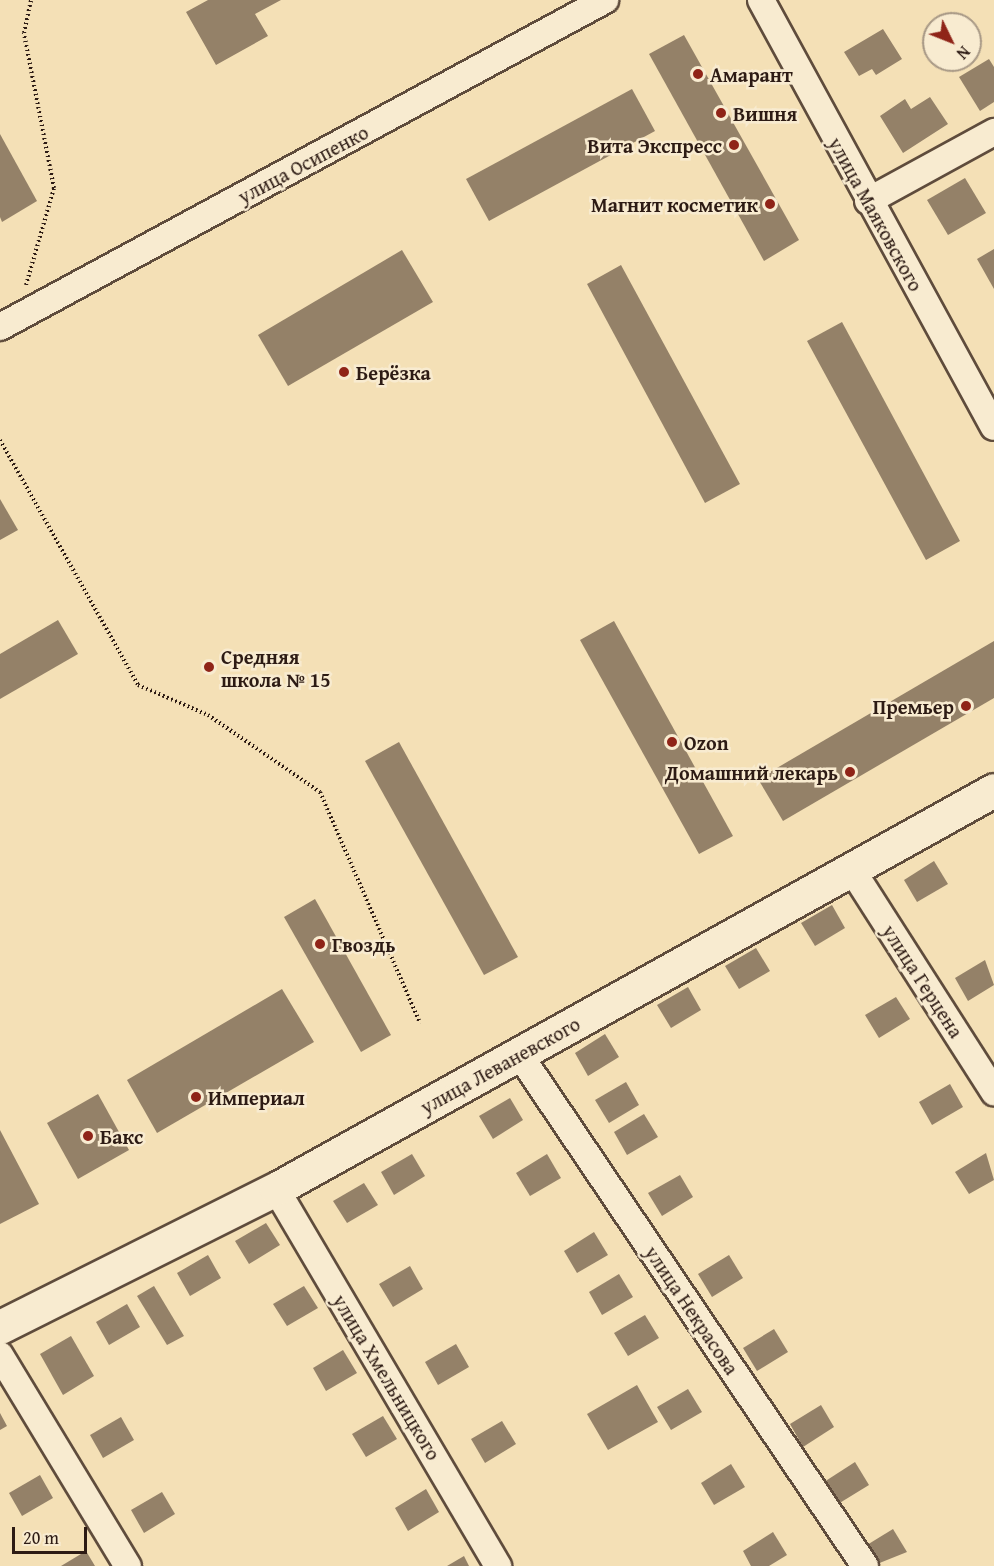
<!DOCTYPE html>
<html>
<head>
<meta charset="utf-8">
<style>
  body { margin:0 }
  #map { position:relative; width:994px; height:1566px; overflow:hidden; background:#f4e0b6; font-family:"Gentium Book Plus",serif }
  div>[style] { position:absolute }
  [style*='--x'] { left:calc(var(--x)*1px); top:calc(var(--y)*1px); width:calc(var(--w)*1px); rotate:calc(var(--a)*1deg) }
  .building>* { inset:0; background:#948168 }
  .path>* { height:4px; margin-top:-2px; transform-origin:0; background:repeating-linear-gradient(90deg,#2d1b14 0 1.5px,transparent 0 4.5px) }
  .roads { filter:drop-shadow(2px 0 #5f4c3c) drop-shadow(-2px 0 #5f4c3c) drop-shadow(0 2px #5f4c3c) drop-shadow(0 -2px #5f4c3c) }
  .street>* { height:26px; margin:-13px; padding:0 13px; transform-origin:13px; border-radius:13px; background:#f8ebd0 }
  .secondary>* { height:33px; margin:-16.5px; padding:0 16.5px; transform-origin:16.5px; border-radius:16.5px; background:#f8ebd0 }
  .dots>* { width:16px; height:16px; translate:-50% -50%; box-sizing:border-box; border:3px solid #f8ebd0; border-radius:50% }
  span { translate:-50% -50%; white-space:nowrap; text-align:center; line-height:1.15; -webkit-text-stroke:5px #f8ebd0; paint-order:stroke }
  .poi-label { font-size:20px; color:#2d1b14; font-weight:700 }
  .left { translate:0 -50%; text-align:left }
  .right { translate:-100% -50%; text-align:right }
  .street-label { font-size:20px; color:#2d1b14 }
  .north { position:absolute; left:922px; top:12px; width:60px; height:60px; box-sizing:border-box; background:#f8ebd0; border:2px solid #a79885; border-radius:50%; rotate:133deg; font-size:16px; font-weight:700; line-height:24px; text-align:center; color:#2d1b14 }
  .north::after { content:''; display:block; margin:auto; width:21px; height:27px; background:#8f2418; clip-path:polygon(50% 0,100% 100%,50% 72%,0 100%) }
  .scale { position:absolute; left:12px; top:1527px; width:75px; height:27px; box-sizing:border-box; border:3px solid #2d1b14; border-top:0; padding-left:8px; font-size:18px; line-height:21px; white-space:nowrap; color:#2d1b14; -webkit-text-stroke:4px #f8ebd0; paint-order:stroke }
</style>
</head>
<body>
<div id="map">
  <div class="building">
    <i style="clip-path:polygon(208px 0,281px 0,255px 14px,268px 36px,216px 65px,186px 12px)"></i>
    <i style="clip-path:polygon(883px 29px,902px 59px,876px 75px,872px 69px,859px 76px,844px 52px)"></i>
    <i style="clip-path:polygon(684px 35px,799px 240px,764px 261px,649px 54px)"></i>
    <i style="clip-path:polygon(989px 59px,994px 67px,994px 102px,980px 111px,959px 77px)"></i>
    <i style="clip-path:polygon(632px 89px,655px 131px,489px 221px,466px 179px)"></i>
    <i style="clip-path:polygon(930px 97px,948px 124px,903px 153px,880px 116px,905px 99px,911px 109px)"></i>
    <i style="clip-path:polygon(0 134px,37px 201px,2px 222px,0 217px)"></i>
    <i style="clip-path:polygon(965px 178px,986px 213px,948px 235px,927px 200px)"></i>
    <i style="clip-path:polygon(994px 249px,994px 289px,977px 259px)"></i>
    <i style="clip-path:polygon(402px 250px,433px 302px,288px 386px,258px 335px)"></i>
    <i style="clip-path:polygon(621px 265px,740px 484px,705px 503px,587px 284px)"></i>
    <i style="clip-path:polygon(842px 322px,960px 541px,926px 560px,807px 341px)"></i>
    <i style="clip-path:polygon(0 499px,18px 530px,0 540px)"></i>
    <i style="clip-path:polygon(58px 620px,78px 654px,0 699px,0 654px)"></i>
    <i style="clip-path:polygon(614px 621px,733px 836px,699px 854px,580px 640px)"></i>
    <i style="clip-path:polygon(994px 641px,994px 698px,783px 821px,758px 779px)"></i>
    <i style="clip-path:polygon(399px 742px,518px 957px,484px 975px,365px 761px)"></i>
    <i style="clip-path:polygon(934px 861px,948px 884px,917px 902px,904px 880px)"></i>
    <i style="clip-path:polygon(315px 899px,391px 1035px,361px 1052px,284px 917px)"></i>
    <i style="clip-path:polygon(832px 905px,845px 928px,815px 946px,801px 923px)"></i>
    <i style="clip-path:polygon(756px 948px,770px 971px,739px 989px,725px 966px)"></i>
    <i style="clip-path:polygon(985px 960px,994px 985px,968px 1001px,955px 978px)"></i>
    <i style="clip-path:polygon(688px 987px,701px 1010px,671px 1028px,657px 1005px)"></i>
    <i style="clip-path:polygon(282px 989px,314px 1042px,157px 1133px,127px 1080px)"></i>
    <i style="clip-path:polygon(896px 997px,910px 1019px,879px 1038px,865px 1015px)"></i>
    <i style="clip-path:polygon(605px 1034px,619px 1057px,588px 1076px,575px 1053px)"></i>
    <i style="clip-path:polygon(626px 1082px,639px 1105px,609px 1123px,595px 1100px)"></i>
    <i style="clip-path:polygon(950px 1084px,963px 1107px,932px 1125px,919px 1102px)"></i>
    <i style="clip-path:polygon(98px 1094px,129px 1150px,78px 1179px,47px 1123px)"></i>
    <i style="clip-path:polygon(510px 1098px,523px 1120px,493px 1139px,479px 1116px)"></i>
    <i style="clip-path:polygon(644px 1114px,658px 1137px,627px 1155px,614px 1132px)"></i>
    <i style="clip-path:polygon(0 1130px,39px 1204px,0 1224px)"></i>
    <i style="clip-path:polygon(986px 1153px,994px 1180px,969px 1194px,955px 1172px)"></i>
    <i style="clip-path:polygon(412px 1154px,425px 1176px,394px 1195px,381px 1172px)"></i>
    <i style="clip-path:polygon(547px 1154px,561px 1178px,530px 1196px,516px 1173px)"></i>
    <i style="clip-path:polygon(680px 1175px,693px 1197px,662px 1216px,648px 1193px)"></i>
    <i style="clip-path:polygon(364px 1183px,378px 1205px,347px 1223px,333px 1201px)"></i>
    <i style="clip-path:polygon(266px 1223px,280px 1245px,249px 1264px,235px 1241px)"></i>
    <i style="clip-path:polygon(594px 1232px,608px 1255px,577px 1273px,564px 1251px)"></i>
    <i style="clip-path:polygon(208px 1255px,221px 1278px,190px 1296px,177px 1273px)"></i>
    <i style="clip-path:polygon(729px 1255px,743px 1278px,712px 1297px,698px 1274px)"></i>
    <i style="clip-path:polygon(410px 1266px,423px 1289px,393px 1307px,379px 1284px)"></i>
    <i style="clip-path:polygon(619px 1274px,633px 1297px,602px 1315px,589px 1292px)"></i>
    <i style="clip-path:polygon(154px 1286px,184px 1336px,167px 1345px,137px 1296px)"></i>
    <i style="clip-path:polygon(304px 1286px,318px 1308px,287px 1326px,273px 1304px)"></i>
    <i style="clip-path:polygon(127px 1304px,140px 1327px,109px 1345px,96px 1322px)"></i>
    <i style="clip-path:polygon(645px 1315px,659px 1338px,628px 1356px,614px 1333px)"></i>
    <i style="clip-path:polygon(774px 1329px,788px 1352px,757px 1371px,743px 1348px)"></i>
    <i style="clip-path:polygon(71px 1336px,94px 1376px,63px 1395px,40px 1354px)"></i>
    <i style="clip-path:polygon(456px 1344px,469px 1367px,438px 1385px,425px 1362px)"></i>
    <i style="clip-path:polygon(343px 1350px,357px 1373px,326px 1391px,313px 1368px)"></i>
    <i style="clip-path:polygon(637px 1385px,658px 1422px,608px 1450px,587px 1414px)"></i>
    <i style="clip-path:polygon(688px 1389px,702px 1412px,671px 1430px,657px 1407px)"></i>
    <i style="clip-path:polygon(821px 1405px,834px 1427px,803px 1447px,790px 1424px)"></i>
    <i style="clip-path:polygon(0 1413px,7px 1426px,0 1430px)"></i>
    <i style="clip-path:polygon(383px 1416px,397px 1439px,366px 1457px,352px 1434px)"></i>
    <i style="clip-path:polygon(121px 1417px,134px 1440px,103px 1458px,90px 1435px)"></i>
    <i style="clip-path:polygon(502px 1421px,516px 1444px,485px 1463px,471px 1439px)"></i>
    <i style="clip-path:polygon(855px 1462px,869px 1485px,838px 1504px,824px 1482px)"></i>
    <i style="clip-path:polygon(731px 1464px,745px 1487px,714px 1505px,701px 1483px)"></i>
    <i style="clip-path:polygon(40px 1475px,53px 1498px,22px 1516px,9px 1493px)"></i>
    <i style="clip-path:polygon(426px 1489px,439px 1512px,408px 1531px,395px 1508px)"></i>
    <i style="clip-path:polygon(162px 1492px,175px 1514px,144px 1533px,131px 1510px)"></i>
    <i style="clip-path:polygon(893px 1529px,907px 1552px,872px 1566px,862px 1548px)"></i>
    <i style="clip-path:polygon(773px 1532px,787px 1555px,769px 1566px,751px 1566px,743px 1551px)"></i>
    <i style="clip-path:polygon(86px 1551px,95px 1566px,61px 1566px)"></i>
    <i style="clip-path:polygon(464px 1556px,469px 1566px,447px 1566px)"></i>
  </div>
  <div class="path">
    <i style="--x:26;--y:285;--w:101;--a:-73.9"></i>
    <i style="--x:54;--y:188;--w:158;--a:-101"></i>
    <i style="--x:24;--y:33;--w:34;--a:-78"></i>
    <i style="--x:0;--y:440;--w:281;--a:60.6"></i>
    <i style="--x:138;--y:685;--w:76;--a:23.2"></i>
    <i style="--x:208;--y:715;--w:136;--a:34.5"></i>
    <i style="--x:320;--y:792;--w:252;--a:66.6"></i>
  </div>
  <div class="roads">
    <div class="street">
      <i style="--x:761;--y:0;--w:486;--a:61.4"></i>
      <i style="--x:868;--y:201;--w:144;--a:-28.7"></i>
      <i style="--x:0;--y:327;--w:688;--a:-28.39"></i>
      <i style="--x:852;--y:870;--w:264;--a:57.4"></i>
      <i style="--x:519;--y:1054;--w:618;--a:55.95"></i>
      <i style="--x:276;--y:1189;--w:438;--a:59.5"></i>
      <i style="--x:0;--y:1355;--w:247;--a:58.8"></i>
    </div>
    <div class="secondary">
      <i style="--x:0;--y:1327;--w:309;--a:-26.6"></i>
      <i style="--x:276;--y:1189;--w:821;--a:-29.06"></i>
    </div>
  </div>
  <div class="dots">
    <i style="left:698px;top:74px;background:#8f2418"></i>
    <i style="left:721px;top:113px;background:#8f2418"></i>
    <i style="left:734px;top:145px;background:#8f2418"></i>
    <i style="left:770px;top:204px;background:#8f2418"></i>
    <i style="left:344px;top:372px;background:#8f2418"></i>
    <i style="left:209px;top:667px;background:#8f2418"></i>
    <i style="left:966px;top:706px;background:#8f2418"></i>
    <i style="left:672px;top:742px;background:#8f2418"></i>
    <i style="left:850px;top:772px;background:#8f2418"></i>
    <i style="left:320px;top:944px;background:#8f2418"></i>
    <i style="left:196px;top:1097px;background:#8f2418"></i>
    <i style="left:88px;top:1136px;background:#8f2418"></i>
  </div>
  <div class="poi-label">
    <span class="left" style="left:710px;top:74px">Амарант</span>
    <span class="left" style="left:733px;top:113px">Вишня</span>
    <span class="right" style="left:722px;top:145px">Вита Экспресс</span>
    <span class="right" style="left:758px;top:204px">Магнит косметик</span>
    <span class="left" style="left:356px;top:372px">Берёзка</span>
    <span class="left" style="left:221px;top:668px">Средняя<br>школа № 15</span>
    <span class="right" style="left:954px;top:706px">Премьер</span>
    <span class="left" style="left:684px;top:742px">Ozon</span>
    <span class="right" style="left:838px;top:772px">Домашний лекарь</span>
    <span class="left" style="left:332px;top:944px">Гвоздь</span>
    <span class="left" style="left:208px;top:1097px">Империал</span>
    <span class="left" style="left:100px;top:1136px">Бакс</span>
  </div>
  <div class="street-label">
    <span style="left:303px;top:164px;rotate:-28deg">улица Осипенко</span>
    <span style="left:876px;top:214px;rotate:61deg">улица Маяковского</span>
    <span style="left:923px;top:981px;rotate:57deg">улица Герцена</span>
    <span style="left:500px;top:1065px;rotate:-29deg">улица Леваневского</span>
    <span style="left:692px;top:1310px;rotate:56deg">улица Некрасова</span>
    <span style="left:387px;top:1377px;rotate:59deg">улица Хмельницкого</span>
  </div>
  <div class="north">N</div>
  <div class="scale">20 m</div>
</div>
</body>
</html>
